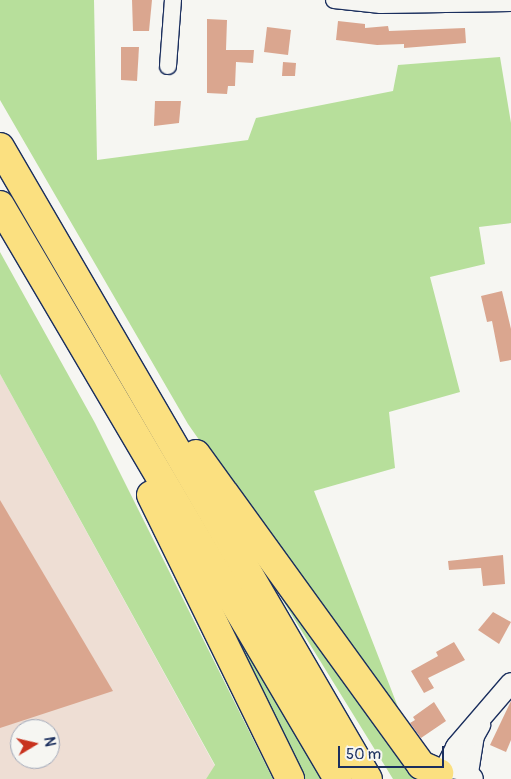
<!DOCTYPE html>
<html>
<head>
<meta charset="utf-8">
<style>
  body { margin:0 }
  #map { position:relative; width:511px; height:779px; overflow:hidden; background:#f6f6f2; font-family:Pangolin,sans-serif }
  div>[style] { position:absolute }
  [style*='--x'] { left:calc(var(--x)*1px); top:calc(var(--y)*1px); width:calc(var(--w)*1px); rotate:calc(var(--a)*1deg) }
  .built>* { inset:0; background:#eeded4 }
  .green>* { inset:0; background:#b7df9b }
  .building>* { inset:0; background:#daa68f }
  .roads { filter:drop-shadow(1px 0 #1b2f5e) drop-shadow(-1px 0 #1b2f5e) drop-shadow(0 1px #1b2f5e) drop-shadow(0 -1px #1b2f5e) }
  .minor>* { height:16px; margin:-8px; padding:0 8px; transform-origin:8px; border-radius:8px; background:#f6f6f2 }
  .tertiary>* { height:20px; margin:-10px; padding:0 10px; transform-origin:10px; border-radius:10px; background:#f6f6f2 }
  .secondary>* { height:22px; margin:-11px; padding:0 11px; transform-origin:11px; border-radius:11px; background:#f6f6f2 }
  .trunk>* { height:28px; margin:-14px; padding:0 14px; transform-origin:14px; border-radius:14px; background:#fbe080 }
  span { translate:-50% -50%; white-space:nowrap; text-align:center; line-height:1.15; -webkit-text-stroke:5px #f6f6f2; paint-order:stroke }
  .north { position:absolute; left:10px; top:719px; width:50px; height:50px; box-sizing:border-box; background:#f6f6f2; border:1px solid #9ea6b7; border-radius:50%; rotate:81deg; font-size:14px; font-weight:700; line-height:20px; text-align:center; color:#1b2f5e }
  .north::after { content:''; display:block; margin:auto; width:18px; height:22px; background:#c8321e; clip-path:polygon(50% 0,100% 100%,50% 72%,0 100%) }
  .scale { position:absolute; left:338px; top:746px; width:106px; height:22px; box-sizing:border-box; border:2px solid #1b2f5e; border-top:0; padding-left:6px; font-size:15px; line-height:18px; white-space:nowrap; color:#1b2f5e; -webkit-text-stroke:4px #f6f6f2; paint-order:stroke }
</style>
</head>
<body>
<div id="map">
  <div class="built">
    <i style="clip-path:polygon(evenodd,0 374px,215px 766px,206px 779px,0 779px,0 374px,20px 729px,50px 729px,50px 759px,20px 759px,20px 729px)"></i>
  </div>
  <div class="green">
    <i style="clip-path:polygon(0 0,94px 0,97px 160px,248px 140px,256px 118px,393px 91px,398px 65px,500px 57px,511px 123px,511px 223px,479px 227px,485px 264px,430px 277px,460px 392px,389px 412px,395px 468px,314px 491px,424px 774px,417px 779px,393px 779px,277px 591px,244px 504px,188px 424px,0 100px)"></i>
    <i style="clip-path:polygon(0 252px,95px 423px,273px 779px,206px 779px,215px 765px,0 374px)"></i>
    <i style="clip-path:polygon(201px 572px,322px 779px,299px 779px)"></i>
  </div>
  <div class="building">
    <i style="clip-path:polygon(132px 0,152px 0,149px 31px,133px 31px)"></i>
    <i style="clip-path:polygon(207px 19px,227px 20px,226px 50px,254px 50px,253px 63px,236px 62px,235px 86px,228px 86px,227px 94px,207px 93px)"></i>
    <i style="clip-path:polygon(338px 21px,365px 24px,365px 28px,388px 26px,389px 31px,465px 28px,466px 43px,404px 48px,404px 44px,377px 45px,336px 40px)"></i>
    <i style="clip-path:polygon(267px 27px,291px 30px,288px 55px,264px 52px)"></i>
    <i style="clip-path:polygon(121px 47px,139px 47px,137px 81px,121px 80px)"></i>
    <i style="clip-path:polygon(283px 62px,296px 63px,295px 76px,282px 76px)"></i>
    <i style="clip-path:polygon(155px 101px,181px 101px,179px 123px,154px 126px)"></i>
    <i style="clip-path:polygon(502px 291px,511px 329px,511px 360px,500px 362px,492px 321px,487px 322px,481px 296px)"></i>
    <i style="clip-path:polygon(0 500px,113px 691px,0 728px)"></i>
    <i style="clip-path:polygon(503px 555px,505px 584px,483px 586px,481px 568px,449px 570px,448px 561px)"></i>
    <i style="clip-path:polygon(493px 612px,511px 622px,499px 644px,478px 630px)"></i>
    <i style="clip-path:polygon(454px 642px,465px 660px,428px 678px,434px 688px,424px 693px,411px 671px,438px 656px,436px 652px)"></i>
    <i style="clip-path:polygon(511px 701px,511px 740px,506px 752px,490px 745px)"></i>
    <i style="clip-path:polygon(434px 702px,446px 721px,421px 738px,410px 723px,415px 720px,413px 717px)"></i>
  </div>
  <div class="roads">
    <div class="minor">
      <i style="--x:334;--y:0;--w:47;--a:6.1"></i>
      <i style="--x:381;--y:5;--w:130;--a:-0.9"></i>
      <i style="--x:168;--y:66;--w:66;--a:-85.7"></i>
    </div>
    <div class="tertiary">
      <i style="--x:445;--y:769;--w:25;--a:-63"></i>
      <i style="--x:456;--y:747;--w:84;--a:-49.3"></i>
      <i style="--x:468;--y:773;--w:37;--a:-81"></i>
      <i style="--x:474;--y:736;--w:13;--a:-61"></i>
    </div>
    <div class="secondary">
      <i style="--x:435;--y:779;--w:7;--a:-56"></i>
      <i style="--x:439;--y:773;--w:13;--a:-27"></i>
      <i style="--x:451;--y:767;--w:12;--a:9"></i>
      <i style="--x:463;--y:769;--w:13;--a:48"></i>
    </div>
    <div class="trunk">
      <i style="--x:0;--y:147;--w:731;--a:59.79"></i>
      <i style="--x:0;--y:205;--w:666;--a:59.51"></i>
      <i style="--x:196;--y:454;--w:384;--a:54.1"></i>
      <i style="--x:421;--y:765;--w:20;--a:24"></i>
      <i style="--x:151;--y:495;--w:316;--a:63.9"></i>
    </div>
  </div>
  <div class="north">N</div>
  <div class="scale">50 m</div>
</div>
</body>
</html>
